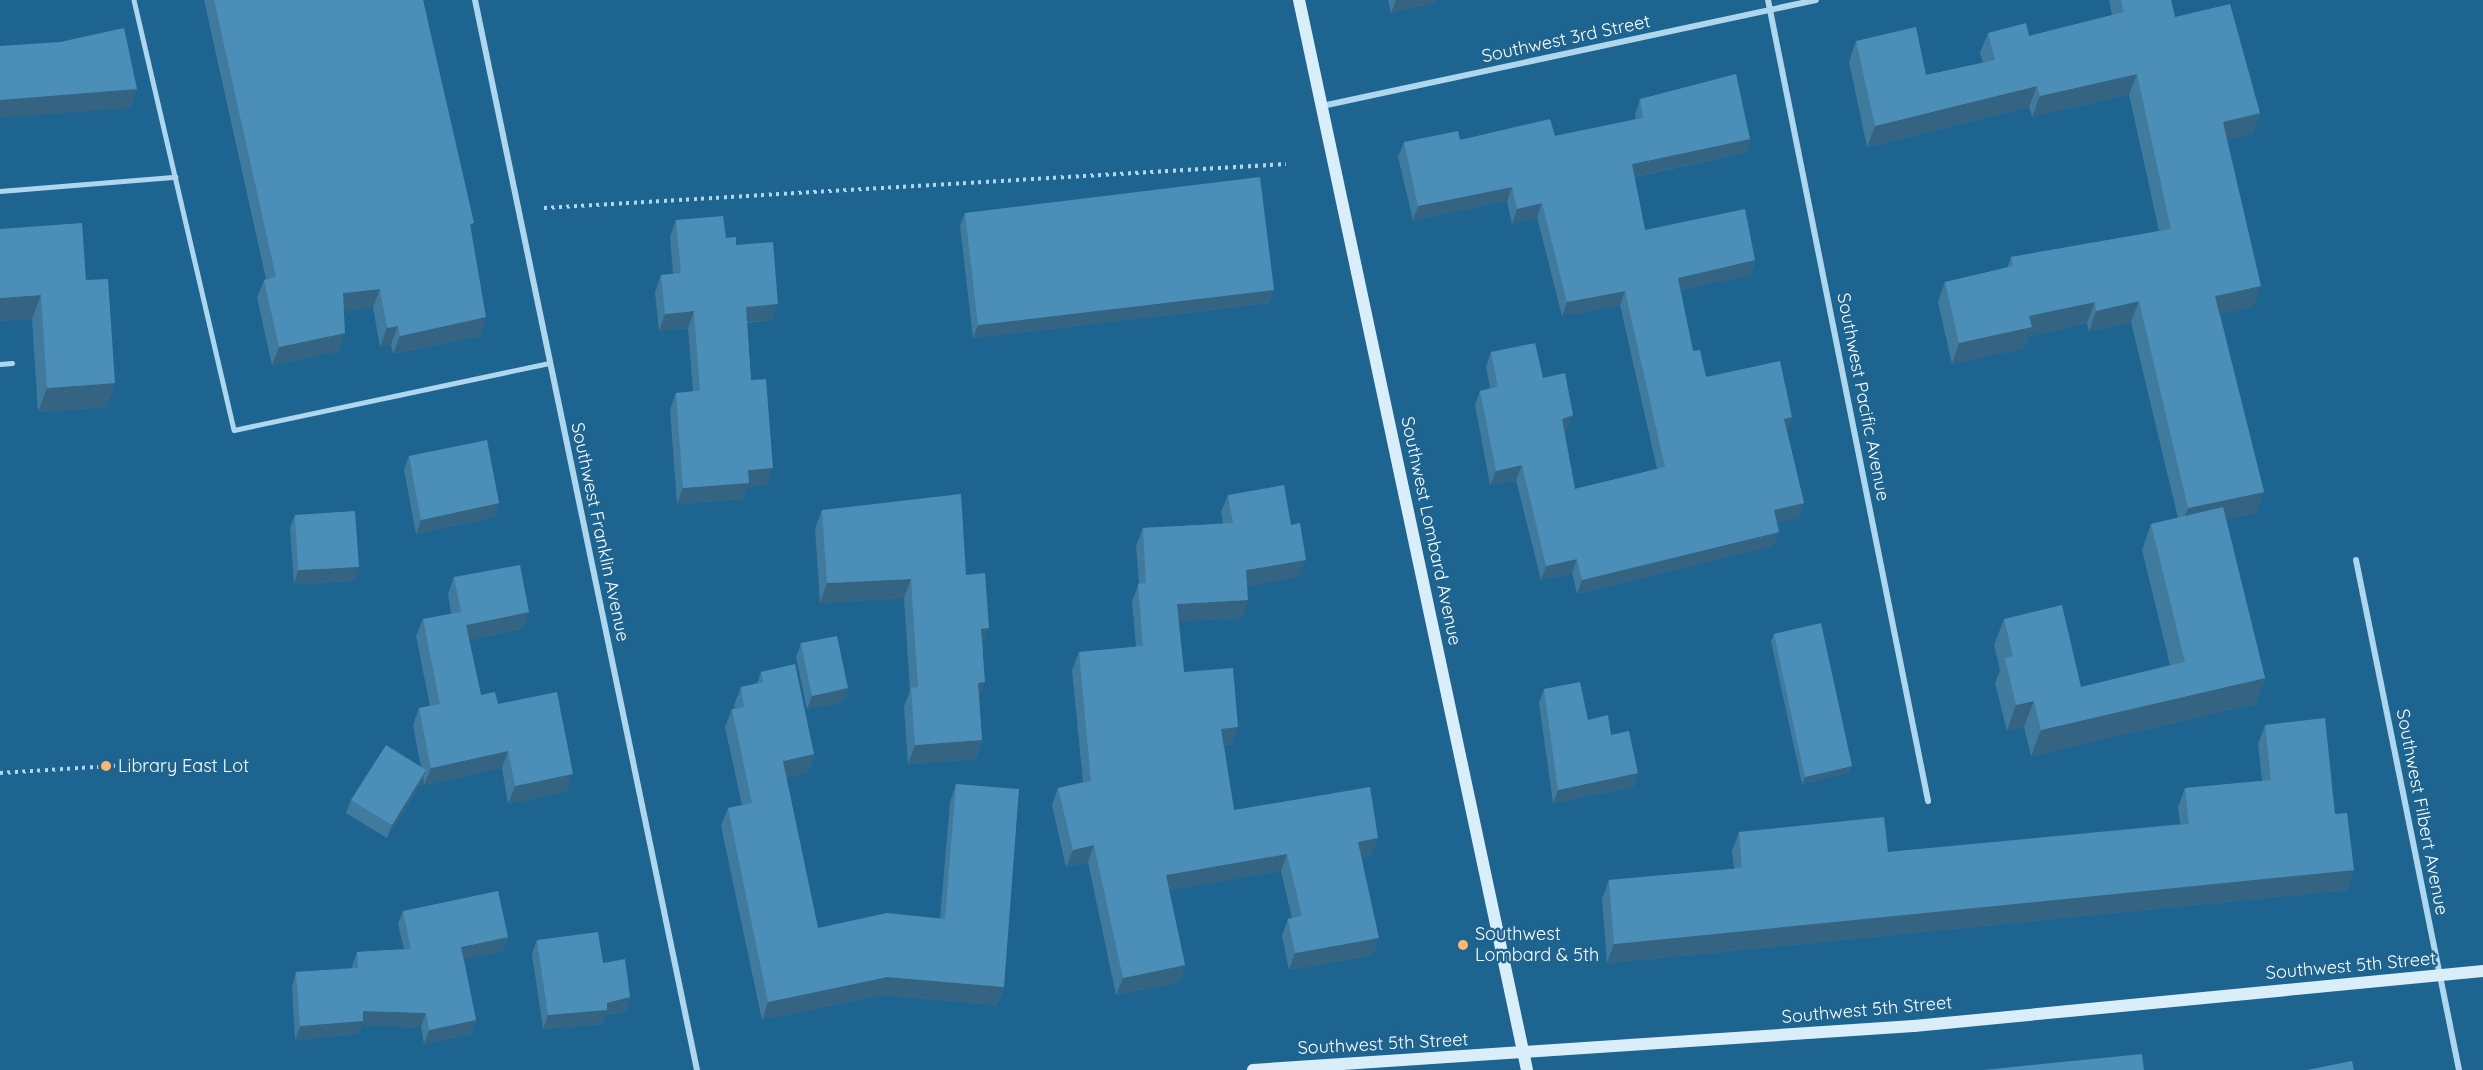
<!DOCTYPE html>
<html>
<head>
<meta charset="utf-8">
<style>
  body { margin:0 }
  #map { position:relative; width:2483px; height:1070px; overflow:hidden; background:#1e6490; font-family:Quicksand,sans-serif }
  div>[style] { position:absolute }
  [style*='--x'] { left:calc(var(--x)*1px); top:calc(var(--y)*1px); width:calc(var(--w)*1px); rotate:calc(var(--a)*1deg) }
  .path>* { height:4px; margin-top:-2px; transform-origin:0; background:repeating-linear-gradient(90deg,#aed6ed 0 3px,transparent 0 7.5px) }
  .lane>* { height:4.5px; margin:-2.25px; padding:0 2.25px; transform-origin:2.25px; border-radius:2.25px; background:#aed6ed }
  .street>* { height:6px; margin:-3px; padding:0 3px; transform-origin:3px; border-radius:3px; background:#aed6ed }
  .secondary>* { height:12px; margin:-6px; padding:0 6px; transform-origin:6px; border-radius:6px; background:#daeefa }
  .wall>* { inset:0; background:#407b9e }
  .shaded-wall>* { inset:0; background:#346481 }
  .building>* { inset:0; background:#4b8fb8 }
  .dots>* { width:16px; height:16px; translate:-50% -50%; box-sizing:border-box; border:3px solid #1e6490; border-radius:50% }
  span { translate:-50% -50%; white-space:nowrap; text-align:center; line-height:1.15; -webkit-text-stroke:5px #1e6490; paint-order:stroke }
  .street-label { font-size:18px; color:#fff }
  .poi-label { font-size:18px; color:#fff }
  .left { translate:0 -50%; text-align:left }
</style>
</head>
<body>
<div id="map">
  <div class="path">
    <i style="--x:544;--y:208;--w:743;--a:-3.39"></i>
    <i style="--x:0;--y:773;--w:158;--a:-3.6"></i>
  </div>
  <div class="lane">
    <i style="--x:134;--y:0;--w:441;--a:76.9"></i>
    <i style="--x:234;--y:430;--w:323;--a:-12"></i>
    <i style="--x:0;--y:191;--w:176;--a:-4.6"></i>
    <i style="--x:0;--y:364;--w:12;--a:-5"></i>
  </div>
  <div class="street">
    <i style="--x:475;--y:0;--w:1093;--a:78.28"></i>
    <i style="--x:1768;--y:0;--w:817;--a:78.7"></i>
    <i style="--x:1322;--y:106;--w:505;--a:-12.11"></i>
    <i style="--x:2356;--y:560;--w:520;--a:78.58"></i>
  </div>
  <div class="secondary">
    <i style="--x:1299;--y:0;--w:1094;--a:77.97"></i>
    <i style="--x:1253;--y:1070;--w:662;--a:-3.81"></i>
    <i style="--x:1914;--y:1026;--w:572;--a:-5.52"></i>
  </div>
  <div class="wall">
    <i style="clip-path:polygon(204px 0,423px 0,471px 231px,480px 336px,393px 354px,391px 344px,380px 347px,373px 307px,344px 311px,339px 351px,272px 365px,257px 298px,264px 280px,266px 279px)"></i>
    <i style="clip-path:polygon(1388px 0,1435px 0,1434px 3px,1391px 13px)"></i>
    <i style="clip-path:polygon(2109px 0,2171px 0,2175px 17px,2260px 113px,2252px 134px,2227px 140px,2253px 307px,2220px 314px,2264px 492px,2256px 513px,2226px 519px,2265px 678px,2255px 704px,2031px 756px,2024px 727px,2007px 731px,1995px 683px,2000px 670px,1994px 645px,2004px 619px,2081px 687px,2170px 665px,2142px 550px,2151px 524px,2178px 518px,2131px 322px,2089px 332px,2087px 323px,2029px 336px,2024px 348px,1952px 364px,1938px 302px,1945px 282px,2007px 268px,2011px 257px,2159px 231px,2129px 94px,2032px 117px,2029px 107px,1867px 147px,1849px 62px,1856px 41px,1926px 75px,1983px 63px,1980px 53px,1988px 33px,2029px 36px,2112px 15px)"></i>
    <i style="clip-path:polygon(1640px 99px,1750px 139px,1745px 153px,1634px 177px,1645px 230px,1755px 260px,1750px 275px,1680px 290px,1693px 351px,1706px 377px,1787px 431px,1804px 503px,1799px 518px,1776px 523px,1773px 546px,1577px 594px,1572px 573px,1541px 580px,1516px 480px,1490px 485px,1475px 405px,1480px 391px,1490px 388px,1486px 366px,1491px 352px,1543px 378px,1573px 415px,1567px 429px,1564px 431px,1575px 489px,1657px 469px,1620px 305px,1562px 316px,1537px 217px,1512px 224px,1507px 201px,1413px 220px,1398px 157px,1404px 142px,1555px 136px,1636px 119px,1635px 114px)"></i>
    <i style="clip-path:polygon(965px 213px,1269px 303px,973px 338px,960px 226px)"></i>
    <i style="clip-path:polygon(676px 220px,726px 238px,736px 245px,772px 320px,747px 323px,751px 380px,767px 485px,747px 487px,743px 499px,677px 504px,670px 409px,676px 393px,693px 391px,688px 328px,659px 331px,655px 292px,661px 275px,673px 274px,670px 237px)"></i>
    <i style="clip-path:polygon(0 229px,86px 280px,115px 383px,106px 407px,38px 412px,32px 319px,0 321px)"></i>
    <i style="clip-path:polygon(409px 456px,499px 503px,494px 517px,416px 534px,404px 470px)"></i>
    <i style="clip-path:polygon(1228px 495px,1299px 577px,1247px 586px,1242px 618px,1178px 621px,1184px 672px,1232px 744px,1224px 745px,1234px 810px,1372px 855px,1362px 857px,1373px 955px,1289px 970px,1282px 936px,1288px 919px,1292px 918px,1281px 871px,1169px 890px,1185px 965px,1179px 982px,1116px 995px,1088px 862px,1066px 867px,1052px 805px,1058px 788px,1083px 782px,1072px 670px,1079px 652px,1136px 647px,1132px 601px,1139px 583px,1136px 546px,1143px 528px,1223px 524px,1221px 512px)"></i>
    <i style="clip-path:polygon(822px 510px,966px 575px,983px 645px,979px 699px,982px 740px,975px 759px,908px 764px,904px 707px,910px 691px,904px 598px,820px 603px,815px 529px)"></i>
    <i style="clip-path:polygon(295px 515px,354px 581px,294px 584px,290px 528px)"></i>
    <i style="clip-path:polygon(454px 577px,529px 612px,522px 629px,469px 640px,481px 695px,498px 704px,567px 791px,508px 804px,502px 768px,424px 785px,423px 778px,421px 784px,387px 838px,346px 813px,351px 800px,421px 767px,413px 725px,419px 708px,430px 706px,416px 636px,423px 619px,451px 614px,448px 594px)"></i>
    <i style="clip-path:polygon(1774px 634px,1849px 773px,1802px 784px,1771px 641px)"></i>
    <i style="clip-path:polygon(801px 643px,848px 688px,843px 702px,807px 709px,796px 657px)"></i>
    <i style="clip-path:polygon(761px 672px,814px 754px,808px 772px,786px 777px,818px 928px,940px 918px,950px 802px,956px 784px,1004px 987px,997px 1005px,881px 995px,762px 1020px,721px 826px,728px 808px,742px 805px,725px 727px,732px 709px,735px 709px,734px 705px,741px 687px,757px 684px)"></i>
    <i style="clip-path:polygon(1544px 689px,1588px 720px,1638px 773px,1633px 787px,1553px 803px,1539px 703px)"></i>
    <i style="clip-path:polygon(2265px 725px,2335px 814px,2354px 870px,2347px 890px,1607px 963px,1602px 899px,1609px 880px,1734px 869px,1732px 851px,1739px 832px,1888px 852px,2180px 824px,2178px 807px,2185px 788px,2262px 781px,2258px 744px)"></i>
    <i style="clip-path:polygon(403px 911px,508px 937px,503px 951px,464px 959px,476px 1020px,472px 1034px,424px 1044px,421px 1027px,362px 1025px,358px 1034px,295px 1040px,292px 986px,296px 972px,352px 968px,352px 966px,357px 952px,404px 949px,398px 924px)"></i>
    <i style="clip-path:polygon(537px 940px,603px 963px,630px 997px,626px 1011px,605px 1016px,602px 1024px,543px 1029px,532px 954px)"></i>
  </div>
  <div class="shaded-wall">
    <i style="clip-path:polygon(1396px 0,1435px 0,1434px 3px,1391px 13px)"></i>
    <i style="clip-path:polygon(2137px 74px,2129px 94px,2032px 117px,2040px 96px)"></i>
    <i style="clip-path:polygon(2037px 86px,2029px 107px,1867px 147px,1875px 126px)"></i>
    <i style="clip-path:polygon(137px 89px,131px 108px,0 118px,0 100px)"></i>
    <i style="clip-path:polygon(2260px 113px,2252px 134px,2215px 143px,2223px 122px)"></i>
    <i style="clip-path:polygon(1750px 139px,1745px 153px,1627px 178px,1632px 164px)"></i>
    <i style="clip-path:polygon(1512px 187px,1507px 201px,1413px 220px,1418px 206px)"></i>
    <i style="clip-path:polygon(1542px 203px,1537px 217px,1512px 224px,1517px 209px)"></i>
    <i style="clip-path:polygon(474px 223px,468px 241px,470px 224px)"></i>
    <i style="clip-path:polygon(1755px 260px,1750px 275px,1673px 292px,1678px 278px)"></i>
    <i style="clip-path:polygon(2261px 286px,2253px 307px,2208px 317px,2215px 296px)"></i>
    <i style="clip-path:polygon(380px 289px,373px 307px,336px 312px,343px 293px)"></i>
    <i style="clip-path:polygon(1274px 290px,1269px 303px,973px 338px,978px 325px)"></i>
    <i style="clip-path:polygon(1625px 291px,1620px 305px,1562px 316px,1567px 302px)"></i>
    <i style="clip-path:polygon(41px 295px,32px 319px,0 321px,0 298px)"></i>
    <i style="clip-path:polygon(2139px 301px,2131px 322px,2089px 332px,2096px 311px)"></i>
    <i style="clip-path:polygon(2095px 302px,2087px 323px,2029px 336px,2024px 348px,1952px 364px,1959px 343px,2029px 316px)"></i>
    <i style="clip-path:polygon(778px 304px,772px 320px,740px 323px,746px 307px)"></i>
    <i style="clip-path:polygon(694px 311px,688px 328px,659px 331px,665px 314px)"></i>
    <i style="clip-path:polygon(486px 317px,480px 336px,393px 354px,400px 336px)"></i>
    <i style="clip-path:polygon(398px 326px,391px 344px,380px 347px,387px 328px)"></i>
    <i style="clip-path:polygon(345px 333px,339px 351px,272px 365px,279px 347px)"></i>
    <i style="clip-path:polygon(115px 383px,106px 407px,38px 412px,47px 388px)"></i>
    <i style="clip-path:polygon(1573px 415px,1567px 429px,1557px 434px,1562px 419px)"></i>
    <i style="clip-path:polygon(1792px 417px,1787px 432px,1784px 419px)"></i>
    <i style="clip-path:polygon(1522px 465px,1516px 480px,1490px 485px,1496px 471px)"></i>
    <i style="clip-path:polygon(773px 468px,767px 485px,747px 487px,743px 499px,677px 504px,683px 488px,748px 470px)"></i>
    <i style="clip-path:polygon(2264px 492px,2256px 513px,2180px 529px,2188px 508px)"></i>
    <i style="clip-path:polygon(499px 503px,494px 517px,416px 534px,421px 520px)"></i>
    <i style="clip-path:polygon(1804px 503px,1799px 518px,1768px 525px,1774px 510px)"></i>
    <i style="clip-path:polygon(1779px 532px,1773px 546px,1577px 594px,1582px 580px)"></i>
    <i style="clip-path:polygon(1577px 559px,1572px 573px,1541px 580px,1546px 566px)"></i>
    <i style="clip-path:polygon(1306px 560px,1299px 577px,1240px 588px,1246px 570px)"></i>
    <i style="clip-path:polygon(359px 567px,354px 581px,294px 584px,298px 570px)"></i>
    <i style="clip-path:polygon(911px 579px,904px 598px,820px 603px,827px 583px)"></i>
    <i style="clip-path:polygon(1248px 600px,1242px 618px,1170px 622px,1177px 604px)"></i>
    <i style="clip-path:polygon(529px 612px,522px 629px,459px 642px,466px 625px)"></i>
    <i style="clip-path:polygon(989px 628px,982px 647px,981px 629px)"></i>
    <i style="clip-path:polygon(2265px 678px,2255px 704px,2031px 756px,2041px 730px)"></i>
    <i style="clip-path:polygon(985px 682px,978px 702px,978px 683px)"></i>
    <i style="clip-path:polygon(848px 688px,843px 702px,807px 709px,812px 696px)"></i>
    <i style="clip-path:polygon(2034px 701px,2024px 727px,2007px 731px,2016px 705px)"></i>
    <i style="clip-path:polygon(1238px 727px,1232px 744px,1215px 746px,1221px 729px)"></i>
    <i style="clip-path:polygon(982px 740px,975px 759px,908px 764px,915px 745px)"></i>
    <i style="clip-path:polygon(508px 751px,502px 768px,424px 785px,431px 768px)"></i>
    <i style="clip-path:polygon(814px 754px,808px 772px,777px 779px,783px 761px)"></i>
    <i style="clip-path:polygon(1852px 766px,1849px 773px,1802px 784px,1805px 777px)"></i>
    <i style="clip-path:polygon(426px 770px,421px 784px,387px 838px,392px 825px)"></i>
    <i style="clip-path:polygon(1638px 773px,1633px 787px,1553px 803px,1558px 790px)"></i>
    <i style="clip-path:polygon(573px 774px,567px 791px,508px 804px,515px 786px)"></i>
    <i style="clip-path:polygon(1378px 838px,1372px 855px,1352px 859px,1358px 842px)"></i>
    <i style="clip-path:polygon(1094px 845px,1088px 862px,1066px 867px,1073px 850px)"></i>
    <i style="clip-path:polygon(1287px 854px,1281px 871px,1159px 892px,1166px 875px)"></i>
    <i style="clip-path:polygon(2354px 870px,2347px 890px,1607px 963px,1614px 944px)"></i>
    <i style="clip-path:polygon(508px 937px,503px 951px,456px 961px,461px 947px)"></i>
    <i style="clip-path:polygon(1379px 938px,1373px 955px,1289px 970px,1295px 953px)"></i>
    <i style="clip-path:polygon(1185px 965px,1179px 982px,1116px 995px,1123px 978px)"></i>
    <i style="clip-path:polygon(887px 977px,1004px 987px,997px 1005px,881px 995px,762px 1020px,768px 1002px)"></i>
    <i style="clip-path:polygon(630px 997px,626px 1011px,605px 1016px,602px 1024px,543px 1029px,548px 1015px)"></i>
    <i style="clip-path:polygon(363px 1011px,426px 1013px,421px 1027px,362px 1025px,358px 1034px,295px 1040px,300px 1026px)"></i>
    <i style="clip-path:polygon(476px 1020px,472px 1034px,424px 1044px,429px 1030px)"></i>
  </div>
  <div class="building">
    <i style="clip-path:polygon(214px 0,423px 0,474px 223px,470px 224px,486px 317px,400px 336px,398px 326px,387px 328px,380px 289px,343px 293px,345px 333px,279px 347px,264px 280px,276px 277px)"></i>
    <i style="clip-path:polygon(2121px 0,2171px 0,2175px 17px,2230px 4px,2260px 113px,2223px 122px,2261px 286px,2215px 296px,2264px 492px,2188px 508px,2139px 301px,2096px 311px,2095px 302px,2029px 316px,2032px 327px,1959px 343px,1945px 282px,2013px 266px,2011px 257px,2171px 229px,2137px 74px,2040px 96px,2037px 86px,1875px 126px,1856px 41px,1916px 27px,1926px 75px,1995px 60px,1988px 33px,2026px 23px,2029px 36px,2124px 12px)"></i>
    <i style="clip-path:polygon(124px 28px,137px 89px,0 100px,0 46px,60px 42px)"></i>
    <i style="clip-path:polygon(1736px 74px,1750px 139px,1632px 164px,1645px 230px,1745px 209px,1755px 260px,1678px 278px,1693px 351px,1700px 350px,1706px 377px,1780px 361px,1792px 417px,1784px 419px,1804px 503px,1774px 510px,1779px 532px,1582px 580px,1577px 559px,1546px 566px,1522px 465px,1496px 471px,1480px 391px,1498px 387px,1491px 352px,1535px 343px,1543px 378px,1565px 373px,1573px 415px,1562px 419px,1575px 489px,1665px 467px,1625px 291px,1567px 302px,1542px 203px,1517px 209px,1512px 187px,1418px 206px,1404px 142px,1458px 131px,1460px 140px,1550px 119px,1555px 136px,1643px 118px,1640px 99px)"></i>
    <i style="clip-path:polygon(1260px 177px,1274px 290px,978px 325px,965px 213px)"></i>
    <i style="clip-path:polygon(723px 216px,726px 238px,736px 237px,736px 245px,773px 242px,778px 304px,746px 307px,751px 380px,766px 379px,773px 468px,748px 470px,749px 483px,683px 488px,676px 393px,700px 391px,694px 311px,665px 314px,661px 275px,681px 273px,676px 220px)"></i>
    <i style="clip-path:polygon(82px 223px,86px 280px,108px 279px,115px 383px,47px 388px,41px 295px,0 298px,0 229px)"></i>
    <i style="clip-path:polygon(487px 440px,499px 503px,421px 520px,409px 456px)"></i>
    <i style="clip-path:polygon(1284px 485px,1291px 525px,1300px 523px,1306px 560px,1246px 570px,1248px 600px,1177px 604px,1184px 672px,1233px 668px,1238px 727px,1221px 729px,1234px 810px,1370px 787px,1378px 838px,1358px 842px,1379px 938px,1295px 953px,1288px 919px,1302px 916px,1287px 854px,1166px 875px,1185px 965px,1123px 978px,1094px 845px,1073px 850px,1058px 788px,1091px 781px,1079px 652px,1143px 646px,1138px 584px,1146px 583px,1143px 528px,1233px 523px,1228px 495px)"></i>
    <i style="clip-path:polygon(961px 494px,966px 575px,985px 573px,989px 628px,981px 629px,985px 682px,978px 683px,982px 740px,915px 745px,911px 688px,918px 687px,911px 579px,827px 583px,822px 510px)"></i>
    <i style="clip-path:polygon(2223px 507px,2265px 678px,2041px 730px,2034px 701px,2016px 705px,2005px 658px,2013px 656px,2004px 619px,2062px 605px,2081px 687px,2185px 662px,2151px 524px)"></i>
    <i style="clip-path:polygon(355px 511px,359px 567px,298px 570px,295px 515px)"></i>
    <i style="clip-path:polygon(520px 565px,529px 612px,466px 625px,481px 695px,495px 692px,498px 704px,557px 692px,573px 774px,515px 786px,508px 751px,431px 768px,419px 708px,440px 704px,423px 619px,461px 612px,454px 577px)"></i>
    <i style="clip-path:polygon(1821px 623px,1852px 766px,1805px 777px,1774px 634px)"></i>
    <i style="clip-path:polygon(837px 636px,848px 688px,812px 696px,801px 643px)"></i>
    <i style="clip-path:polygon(795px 664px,814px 754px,783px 761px,818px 928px,887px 913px,945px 919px,956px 784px,1019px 789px,1004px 987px,887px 977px,768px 1002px,728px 808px,752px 803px,732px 709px,744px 707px,741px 687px,763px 682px,761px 672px)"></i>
    <i style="clip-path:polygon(1580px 682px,1588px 720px,1608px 715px,1611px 735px,1629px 731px,1638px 773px,1558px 790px,1544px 689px)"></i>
    <i style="clip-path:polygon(2325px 718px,2335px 814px,2347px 813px,2354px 870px,1614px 944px,1609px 880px,1742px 868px,1739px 832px,1884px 817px,1888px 852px,2189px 824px,2185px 788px,2271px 780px,2265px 725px)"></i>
    <i style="clip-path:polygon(386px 745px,426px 770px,392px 825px,351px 800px)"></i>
    <i style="clip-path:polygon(498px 891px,508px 937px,461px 947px,476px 1020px,429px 1030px,426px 1013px,363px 1011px,363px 1021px,300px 1026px,296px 972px,358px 968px,357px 952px,411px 949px,403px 911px)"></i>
    <i style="clip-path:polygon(598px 932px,603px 963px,625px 959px,630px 997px,607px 1003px,607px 1010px,548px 1015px,537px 940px)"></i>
    <i style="clip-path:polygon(2142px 1054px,2144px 1070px,1983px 1070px)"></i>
    <i style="clip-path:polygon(2352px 1061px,2354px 1070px,2307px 1070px)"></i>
  </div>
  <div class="dots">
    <i style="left:106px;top:766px;background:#fcb96d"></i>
    <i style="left:1463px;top:945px;background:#fcb96d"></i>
  </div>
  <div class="street-label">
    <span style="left:1566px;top:39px;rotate:-12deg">Southwest 3rd Street</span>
    <span style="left:1863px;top:397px;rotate:79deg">Southwest Pacific Avenue</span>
    <span style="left:1431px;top:531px;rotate:78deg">Southwest Lombard Avenue</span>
    <span style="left:600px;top:532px;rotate:78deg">Southwest Franklin Avenue</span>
    <span style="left:2422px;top:812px;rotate:79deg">Southwest Filbert Avenue</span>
    <span style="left:2351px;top:966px;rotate:-5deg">Southwest 5th Street</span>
    <span style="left:1867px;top:1010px;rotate:-5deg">Southwest 5th Street</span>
    <span style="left:1383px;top:1044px;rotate:-3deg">Southwest 5th Street</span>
  </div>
  <div class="poi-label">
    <span class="left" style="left:118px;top:766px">Library East Lot</span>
    <span class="left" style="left:1475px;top:945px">Southwest<br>Lombard &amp; 5th</span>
  </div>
</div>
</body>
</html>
